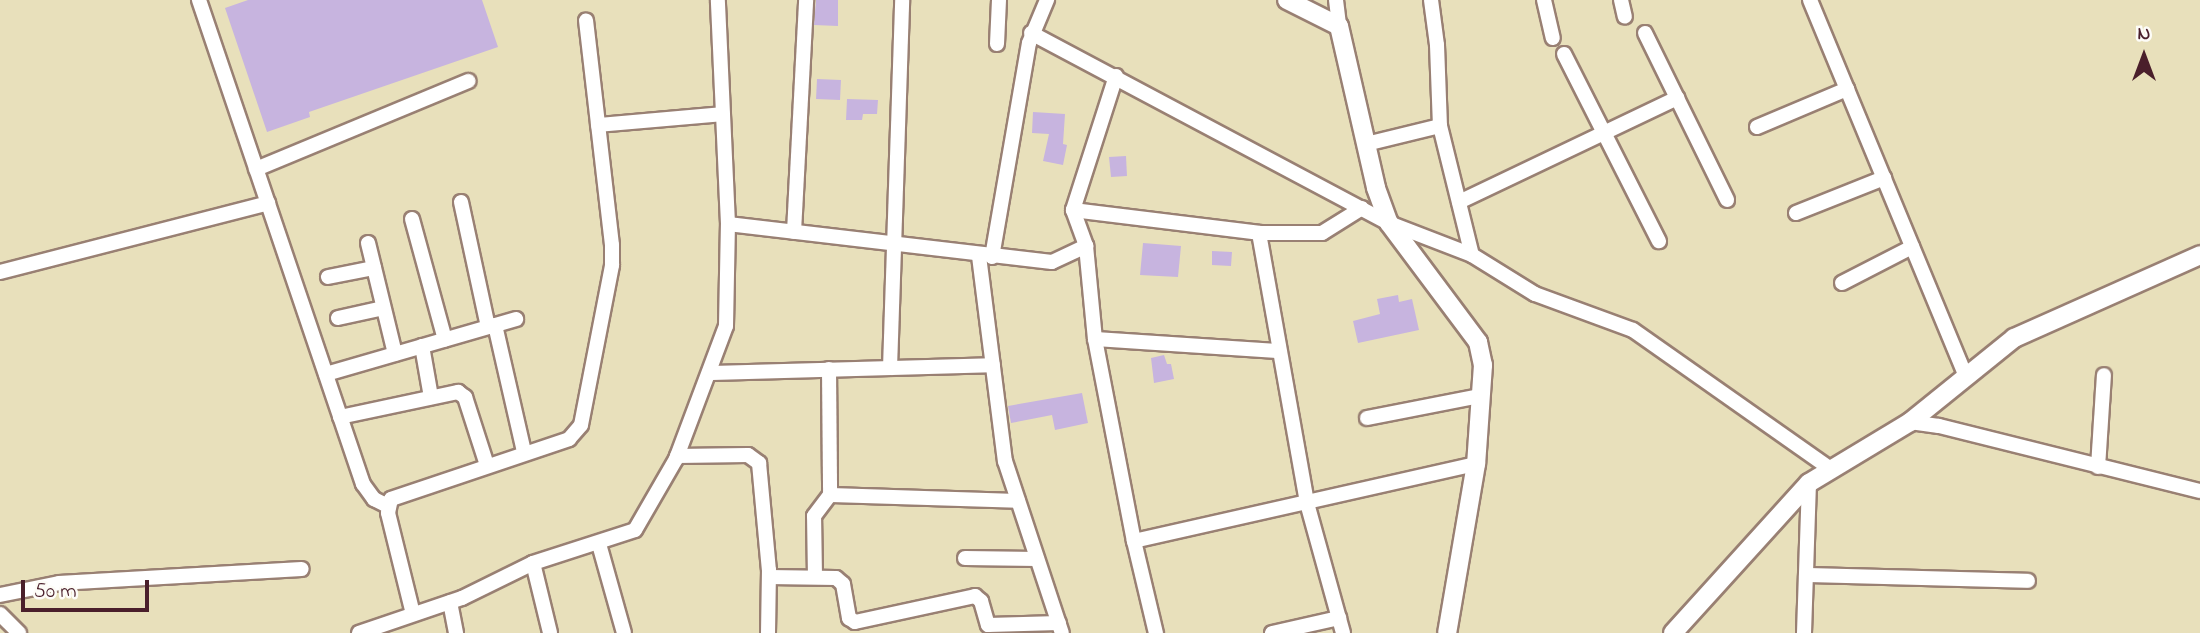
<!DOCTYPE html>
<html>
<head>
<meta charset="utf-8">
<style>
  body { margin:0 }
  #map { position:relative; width:2200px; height:633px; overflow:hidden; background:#e8e0bb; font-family:"Indie Flower",sans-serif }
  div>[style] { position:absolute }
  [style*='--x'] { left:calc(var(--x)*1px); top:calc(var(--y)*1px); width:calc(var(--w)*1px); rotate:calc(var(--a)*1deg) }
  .building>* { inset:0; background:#c7b4df }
  .roads { filter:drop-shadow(2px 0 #998073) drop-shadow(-2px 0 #998073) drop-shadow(0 2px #998073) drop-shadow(0 -2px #998073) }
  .minor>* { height:14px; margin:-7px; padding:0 7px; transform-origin:7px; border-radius:7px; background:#fff }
  .tertiary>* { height:18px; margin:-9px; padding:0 9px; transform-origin:9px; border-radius:9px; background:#fff }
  span { translate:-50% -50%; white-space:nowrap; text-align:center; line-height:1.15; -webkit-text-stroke:5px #fdfcf7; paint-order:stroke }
  .north { position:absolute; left:2109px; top:21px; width:70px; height:70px; -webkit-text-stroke:5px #fdfcf7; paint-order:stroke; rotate:0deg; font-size:19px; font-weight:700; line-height:28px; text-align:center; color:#4a1f2b }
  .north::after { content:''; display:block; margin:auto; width:24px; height:32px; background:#4a1f2b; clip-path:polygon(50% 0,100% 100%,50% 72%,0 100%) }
  .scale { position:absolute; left:21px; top:580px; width:128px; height:32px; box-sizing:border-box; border:4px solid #4a1f2b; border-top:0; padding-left:9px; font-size:21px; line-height:24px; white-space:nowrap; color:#4a1f2b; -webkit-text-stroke:5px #fdfcf7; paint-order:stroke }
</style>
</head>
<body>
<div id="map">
  <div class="building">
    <i style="clip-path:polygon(248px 0,482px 0,498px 47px,309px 112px,310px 117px,267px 132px,225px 8px)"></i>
    <i style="clip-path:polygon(816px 0,838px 0,838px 26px,814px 25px)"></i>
    <i style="clip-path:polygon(817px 79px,841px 80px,840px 100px,816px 99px)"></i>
    <i style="clip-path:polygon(847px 99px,878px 100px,877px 114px,863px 114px,862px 120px,846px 120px)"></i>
    <i style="clip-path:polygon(1033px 112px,1065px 114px,1063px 144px,1067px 145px,1063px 165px,1043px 161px,1049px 134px,1032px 133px)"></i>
    <i style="clip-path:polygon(1126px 156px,1127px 176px,1111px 177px,1109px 157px)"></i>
    <i style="clip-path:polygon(1143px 243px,1181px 246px,1178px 277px,1140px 275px)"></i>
    <i style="clip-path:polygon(1212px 251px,1232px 252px,1231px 266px,1212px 265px)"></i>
    <i style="clip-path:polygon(1398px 295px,1399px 302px,1412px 299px,1419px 330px,1358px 343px,1353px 321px,1380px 314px,1377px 299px)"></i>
    <i style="clip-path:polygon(1164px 355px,1167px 364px,1171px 364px,1174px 379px,1154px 383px,1151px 358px)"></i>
    <i style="clip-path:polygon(1082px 393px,1088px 423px,1055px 430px,1052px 415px,1011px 423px,1008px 406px)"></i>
  </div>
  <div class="roads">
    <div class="minor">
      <i style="--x:199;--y:0;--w:511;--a:71.28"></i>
      <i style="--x:363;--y:484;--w:19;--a:54"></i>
      <i style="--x:374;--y:499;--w:16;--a:27"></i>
      <i style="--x:1336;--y:0;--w:26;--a:83"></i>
      <i style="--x:1431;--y:0;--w:45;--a:82.4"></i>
      <i style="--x:1437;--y:45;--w:81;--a:87.9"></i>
      <i style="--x:1440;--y:126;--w:133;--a:76.1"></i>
      <i style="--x:1544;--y:0;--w:39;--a:77"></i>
      <i style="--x:1621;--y:0;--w:17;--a:77"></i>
      <i style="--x:1810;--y:0;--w:406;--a:67.5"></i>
      <i style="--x:1031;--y:33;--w:405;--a:28"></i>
      <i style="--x:1389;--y:223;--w:89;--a:21.1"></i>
      <i style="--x:1472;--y:255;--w:74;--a:31.8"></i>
      <i style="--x:1535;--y:294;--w:104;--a:20.2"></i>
      <i style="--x:1633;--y:330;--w:242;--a:35.1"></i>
      <i style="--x:1645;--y:33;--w:186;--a:63.8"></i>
      <i style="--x:997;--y:44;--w:44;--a:-87.4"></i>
      <i style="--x:1564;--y:54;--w:210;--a:63.1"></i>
      <i style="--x:1116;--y:76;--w:141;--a:107.8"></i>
      <i style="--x:1073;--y:210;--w:38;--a:70"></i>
      <i style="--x:1086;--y:246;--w:93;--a:84.5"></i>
      <i style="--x:1095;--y:339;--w:206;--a:79.1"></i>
      <i style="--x:1134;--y:541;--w:95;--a:76.6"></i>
      <i style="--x:598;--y:125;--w:125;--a:-5"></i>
      <i style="--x:1757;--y:127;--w:98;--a:-22.9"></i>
      <i style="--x:1366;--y:144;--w:76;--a:-13.7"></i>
      <i style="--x:256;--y:169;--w:230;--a:-22.5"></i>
      <i style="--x:461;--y:202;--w:128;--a:77.8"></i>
      <i style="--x:1459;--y:202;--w:242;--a:-25.5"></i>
      <i style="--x:1073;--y:210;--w:187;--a:7"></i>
      <i style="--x:1259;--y:233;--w:63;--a:0"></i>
      <i style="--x:1322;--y:233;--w:47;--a:-32"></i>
      <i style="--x:1796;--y:213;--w:95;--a:-21.7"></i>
      <i style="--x:412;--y:219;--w:125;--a:74.7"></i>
      <i style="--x:728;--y:224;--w:326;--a:6.7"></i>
      <i style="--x:1052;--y:262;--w:38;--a:-25"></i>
      <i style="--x:794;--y:232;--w:232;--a:-87"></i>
      <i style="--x:1259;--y:233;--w:274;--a:79.9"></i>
      <i style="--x:1307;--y:503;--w:135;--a:74.5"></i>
      <i style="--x:368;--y:243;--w:114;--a:76.3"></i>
      <i style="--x:979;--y:256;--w:207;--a:82.8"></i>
      <i style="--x:1005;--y:461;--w:181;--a:71.7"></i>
      <i style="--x:992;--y:257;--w:217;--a:-80.2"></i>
      <i style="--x:1029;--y:43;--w:47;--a:-67.3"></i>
      <i style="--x:0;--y:272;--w:277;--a:-14.4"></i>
      <i style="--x:328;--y:277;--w:47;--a:-11.1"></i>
      <i style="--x:1842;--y:283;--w:79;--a:-27.2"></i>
      <i style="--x:338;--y:318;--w:46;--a:-12.5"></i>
      <i style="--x:495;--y:325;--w:130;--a:77.1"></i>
      <i style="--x:1095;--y:339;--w:183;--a:3.8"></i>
      <i style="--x:422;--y:346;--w:52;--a:80"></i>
      <i style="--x:890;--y:368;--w:368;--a:-88.1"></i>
      <i style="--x:829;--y:369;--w:126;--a:89.5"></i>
      <i style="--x:830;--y:495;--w:188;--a:1.8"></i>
      <i style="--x:710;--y:373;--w:283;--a:-1.6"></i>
      <i style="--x:326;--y:374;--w:198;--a:-16.1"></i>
      <i style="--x:340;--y:417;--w:121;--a:-12"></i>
      <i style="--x:458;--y:392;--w:9;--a:36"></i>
      <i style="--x:465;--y:397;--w:71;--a:72.1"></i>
      <i style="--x:1367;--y:418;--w:115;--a:-11"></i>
      <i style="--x:1910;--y:422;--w:29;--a:8"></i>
      <i style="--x:1939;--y:426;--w:269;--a:14"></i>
      <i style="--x:677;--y:456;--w:71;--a:-0.8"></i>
      <i style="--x:748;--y:455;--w:14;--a:36"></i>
      <i style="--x:759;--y:463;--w:107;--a:84.7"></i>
      <i style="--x:769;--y:570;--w:63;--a:90.9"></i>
      <i style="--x:2098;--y:467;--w:92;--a:-86.3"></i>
      <i style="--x:1134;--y:541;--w:351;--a:-12.7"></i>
      <i style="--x:599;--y:544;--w:92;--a:74.3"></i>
      <i style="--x:965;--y:558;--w:72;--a:0.8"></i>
      <i style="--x:533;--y:563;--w:72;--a:76.3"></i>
      <i style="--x:1806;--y:575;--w:222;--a:1.5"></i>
      <i style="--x:769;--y:577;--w:67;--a:0.9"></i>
      <i style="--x:836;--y:578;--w:9;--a:41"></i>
      <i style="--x:843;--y:584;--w:35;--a:80"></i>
      <i style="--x:849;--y:618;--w:7;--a:34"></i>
      <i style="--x:855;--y:622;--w:123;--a:-12.2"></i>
      <i style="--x:975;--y:596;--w:8;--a:40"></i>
      <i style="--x:981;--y:601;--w:25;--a:74"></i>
      <i style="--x:988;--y:625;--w:71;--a:-1.6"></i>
      <i style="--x:815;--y:577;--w:61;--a:-90.9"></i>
      <i style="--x:814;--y:516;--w:26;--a:-53"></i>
      <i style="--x:0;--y:595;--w:60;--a:-11.5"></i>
      <i style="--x:59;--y:583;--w:243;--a:-3.3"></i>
      <i style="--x:450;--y:602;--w:32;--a:79"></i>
      <i style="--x:0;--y:614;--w:27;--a:45"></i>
      <i style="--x:413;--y:614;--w:104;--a:-103.9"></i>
      <i style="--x:388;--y:513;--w:14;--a:-78"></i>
      <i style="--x:391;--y:499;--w:188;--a:-18.6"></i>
      <i style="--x:569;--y:439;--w:18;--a:-49"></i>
      <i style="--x:581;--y:425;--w:163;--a:-79"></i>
      <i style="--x:612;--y:265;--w:20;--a:-90"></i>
      <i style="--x:612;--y:245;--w:226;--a:-96.6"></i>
      <i style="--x:359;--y:633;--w:109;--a:-18.8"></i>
      <i style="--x:462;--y:598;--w:79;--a:-26.2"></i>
      <i style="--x:533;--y:563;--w:107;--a:-17.9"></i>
      <i style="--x:635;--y:530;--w:82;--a:-60"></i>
      <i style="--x:676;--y:459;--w:142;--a:-69.4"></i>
      <i style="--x:726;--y:326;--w:102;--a:-88.9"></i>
      <i style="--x:728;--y:224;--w:224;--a:-92.6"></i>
      <i style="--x:1272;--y:633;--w:69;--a:-12.6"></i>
      <i style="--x:1804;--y:633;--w:150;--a:-88.1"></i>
    </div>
    <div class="tertiary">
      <i style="--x:1287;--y:0;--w:58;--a:26.6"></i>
      <i style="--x:1339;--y:26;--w:166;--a:77.1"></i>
      <i style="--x:1376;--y:188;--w:37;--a:70"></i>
      <i style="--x:1389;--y:223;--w:149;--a:53.2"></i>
      <i style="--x:1478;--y:342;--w:24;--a:78"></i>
      <i style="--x:1483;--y:365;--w:99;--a:94"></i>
      <i style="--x:1476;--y:464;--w:171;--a:99.7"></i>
      <i style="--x:1673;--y:633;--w:202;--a:-47.8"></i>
      <i style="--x:1809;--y:483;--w:118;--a:-31.1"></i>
      <i style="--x:1910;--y:422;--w:134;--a:-38.9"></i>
      <i style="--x:2014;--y:338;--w:204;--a:-24"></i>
    </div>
  </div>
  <div class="north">N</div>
  <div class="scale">50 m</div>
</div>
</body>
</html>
